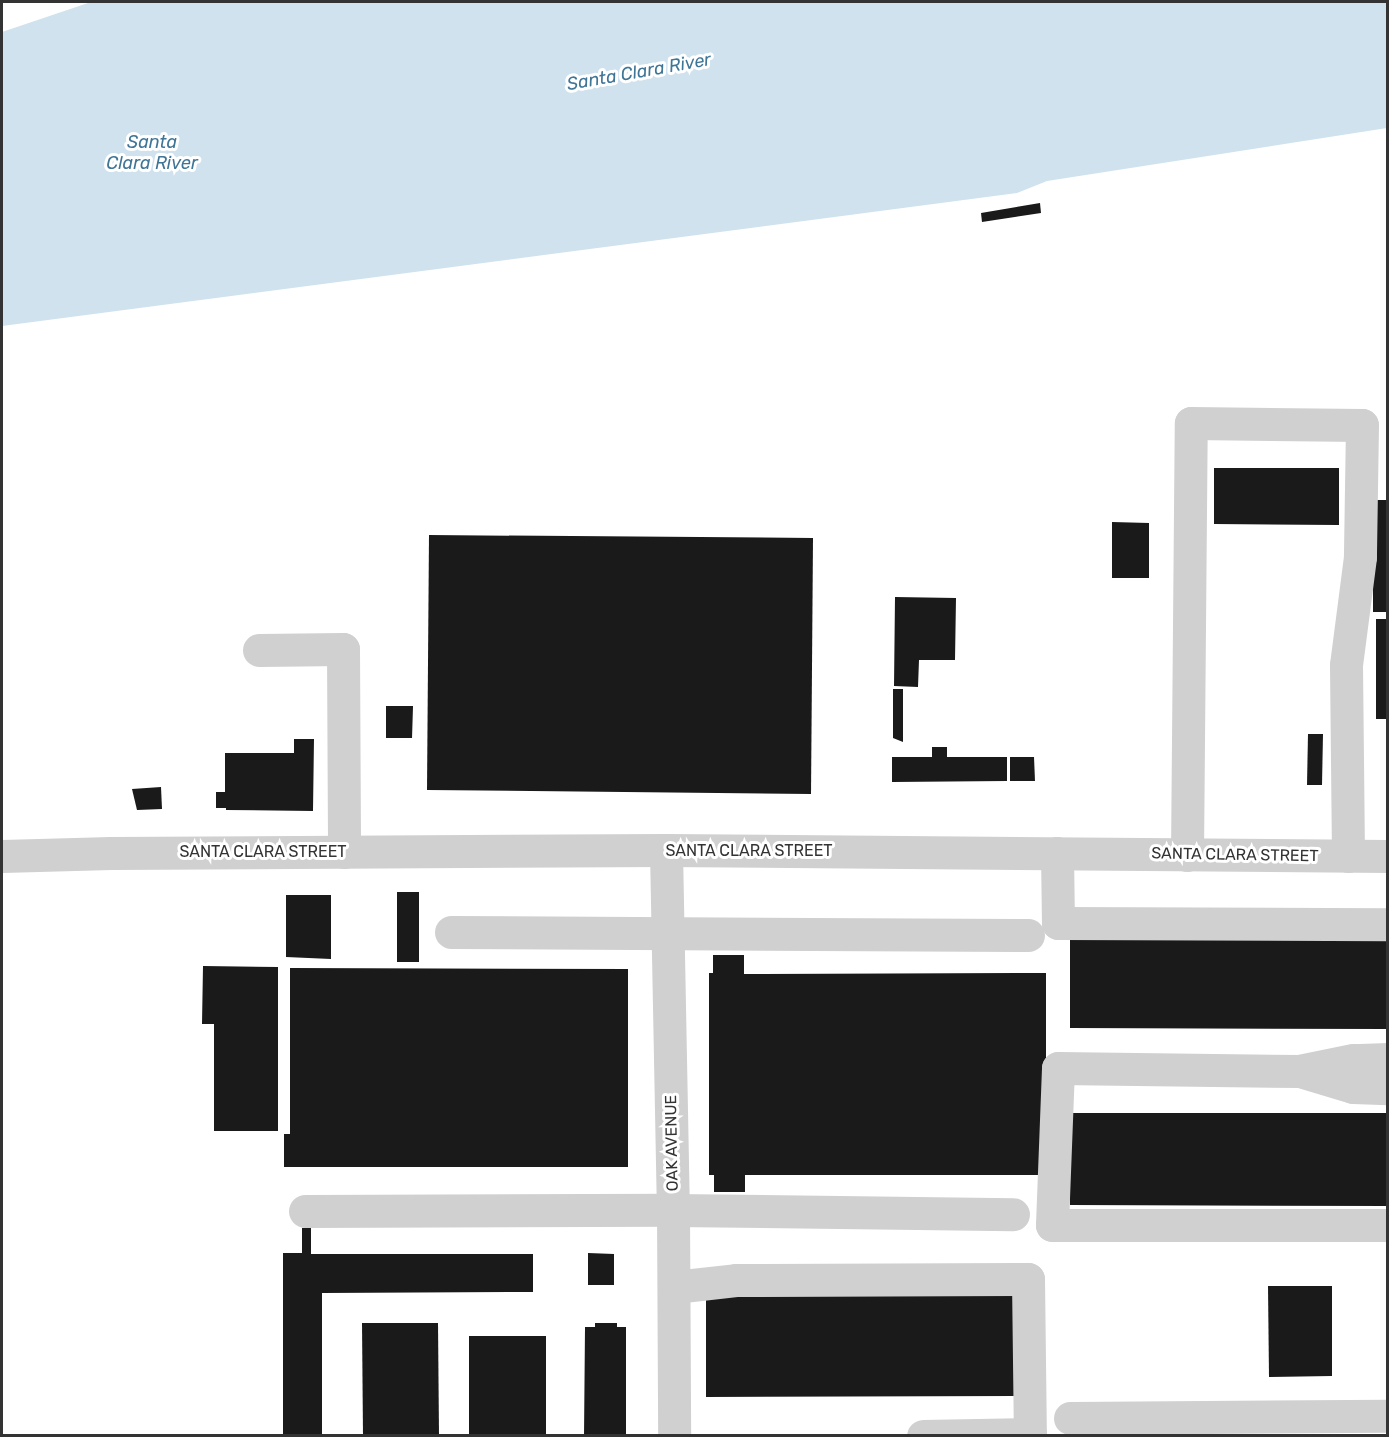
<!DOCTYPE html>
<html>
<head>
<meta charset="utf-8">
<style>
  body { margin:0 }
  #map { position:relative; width:1389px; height:1437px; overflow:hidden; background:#fff; font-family:Rubik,sans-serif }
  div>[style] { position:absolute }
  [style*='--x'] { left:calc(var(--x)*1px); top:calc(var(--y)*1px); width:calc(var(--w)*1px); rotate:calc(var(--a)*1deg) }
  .water>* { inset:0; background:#cfe2ee }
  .building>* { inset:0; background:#1a1a1a }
  .minor>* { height:33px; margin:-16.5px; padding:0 16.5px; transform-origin:16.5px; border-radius:16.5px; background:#d0d0d0 }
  span { translate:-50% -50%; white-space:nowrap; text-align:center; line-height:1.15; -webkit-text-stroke:6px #fff; paint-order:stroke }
  .street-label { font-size:16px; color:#333 }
  .water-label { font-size:18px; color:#3f7597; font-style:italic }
  .frame { position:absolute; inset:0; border:3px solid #333; pointer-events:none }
</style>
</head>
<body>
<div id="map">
  <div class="water">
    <i style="clip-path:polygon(91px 2px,1387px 2px,1387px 128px,1047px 181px,1017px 193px,2px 326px,2px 32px)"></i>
  </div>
  <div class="building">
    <i style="clip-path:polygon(1040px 203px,1041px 213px,982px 222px,981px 213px)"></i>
    <i style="clip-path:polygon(1214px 468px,1339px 468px,1339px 525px,1214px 524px)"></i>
    <i style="clip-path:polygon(1373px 500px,1388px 500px,1388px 612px,1373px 612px)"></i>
    <i style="clip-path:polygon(1112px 522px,1149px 523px,1149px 578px,1112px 578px)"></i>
    <i style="clip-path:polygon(429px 535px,813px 538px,811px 794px,427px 790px)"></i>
    <i style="clip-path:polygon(895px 597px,956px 598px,955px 660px,919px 660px,918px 687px,894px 686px)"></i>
    <i style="clip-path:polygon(1376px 619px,1388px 619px,1388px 719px,1376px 719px)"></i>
    <i style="clip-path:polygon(893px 689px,903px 689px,903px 742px,893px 738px)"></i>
    <i style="clip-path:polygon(386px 706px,413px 706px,412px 738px,386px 738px)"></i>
    <i style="clip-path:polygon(1308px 734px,1323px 734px,1322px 785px,1307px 785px)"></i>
    <i style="clip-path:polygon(294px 739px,314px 739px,313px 811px,226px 810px,226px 808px,216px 808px,216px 792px,225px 792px,225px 753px,294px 753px)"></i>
    <i style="clip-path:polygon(932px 747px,947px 747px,947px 757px,1007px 757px,1007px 781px,892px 782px,892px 757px,932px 757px)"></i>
    <i style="clip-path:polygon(1010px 757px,1034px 757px,1035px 781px,1010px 781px)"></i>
    <i style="clip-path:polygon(161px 787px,162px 809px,137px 810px,132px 789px)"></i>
    <i style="clip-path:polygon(397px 892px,419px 892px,419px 962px,397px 962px)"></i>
    <i style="clip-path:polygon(286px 895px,331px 895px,331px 959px,286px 957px)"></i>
    <i style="clip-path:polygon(1070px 936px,1388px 937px,1388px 1029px,1070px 1028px)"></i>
    <i style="clip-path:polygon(713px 955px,744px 955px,744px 974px,1046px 973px,1046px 1175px,745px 1175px,745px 1192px,714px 1192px,714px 1175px,709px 1175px,709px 973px,713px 973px)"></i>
    <i style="clip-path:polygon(203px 966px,278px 967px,278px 1131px,214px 1131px,214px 1024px,202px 1024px)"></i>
    <i style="clip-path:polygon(290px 968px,628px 969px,628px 1167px,284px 1167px,284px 1134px,290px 1134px)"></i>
    <i style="clip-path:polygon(1070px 1113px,1388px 1113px,1388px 1206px,1070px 1205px)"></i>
    <i style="clip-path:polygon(302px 1228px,311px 1228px,311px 1254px,533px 1254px,533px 1292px,322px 1293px,322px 1436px,283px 1436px,283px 1253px,302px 1253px)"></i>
    <i style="clip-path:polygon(588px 1253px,614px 1254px,614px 1285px,588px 1285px)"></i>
    <i style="clip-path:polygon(1268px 1286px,1332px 1286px,1332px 1376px,1269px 1377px)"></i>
    <i style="clip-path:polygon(706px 1294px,1017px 1294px,1026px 1396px,706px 1397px)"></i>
    <i style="clip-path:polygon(362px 1323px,438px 1323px,439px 1436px,363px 1436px)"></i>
    <i style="clip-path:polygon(595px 1323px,617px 1323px,617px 1327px,626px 1327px,626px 1436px,584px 1436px,585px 1327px,595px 1327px)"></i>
    <i style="clip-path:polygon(469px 1336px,546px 1336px,546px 1436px,469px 1436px)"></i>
  </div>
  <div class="minor">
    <i style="--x:259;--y:650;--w:84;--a:-0.7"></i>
    <i style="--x:343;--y:649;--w:203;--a:89.7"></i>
    <i style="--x:666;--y:850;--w:360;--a:88.9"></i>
    <i style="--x:673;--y:1210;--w:226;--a:89.7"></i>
    <i style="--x:1057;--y:853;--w:70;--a:89.2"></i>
    <i style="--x:1058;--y:923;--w:330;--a:0.2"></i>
    <i style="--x:1187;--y:855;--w:432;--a:-89.5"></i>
    <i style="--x:1191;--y:423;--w:171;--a:0.7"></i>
    <i style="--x:1362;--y:425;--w:132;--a:90.9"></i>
    <i style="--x:1360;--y:557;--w:109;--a:97.4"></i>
    <i style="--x:1346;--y:665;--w:191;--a:89.4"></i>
    <i style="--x:2;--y:856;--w:109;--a:-1.6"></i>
    <i style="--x:111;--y:853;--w:555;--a:-0.31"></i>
    <i style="--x:666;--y:850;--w:722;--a:0.48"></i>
    <i style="--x:451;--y:932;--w:577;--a:0.3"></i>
    <i style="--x:1388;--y:1059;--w:35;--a:178"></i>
    <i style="--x:1353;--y:1060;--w:55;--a:168.5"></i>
    <i style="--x:1299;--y:1071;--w:241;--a:-179.3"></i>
    <i style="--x:1058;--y:1068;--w:157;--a:92.2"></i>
    <i style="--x:1052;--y:1225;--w:336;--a:0"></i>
    <i style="--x:1303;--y:1072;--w:52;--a:16.7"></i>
    <i style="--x:1353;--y:1087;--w:35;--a:2"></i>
    <i style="--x:305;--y:1211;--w:368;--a:-0.2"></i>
    <i style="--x:673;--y:1210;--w:340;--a:0.7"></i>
    <i style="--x:674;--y:1287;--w:62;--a:-6.4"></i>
    <i style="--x:736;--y:1280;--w:292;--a:-0.2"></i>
    <i style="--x:1028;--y:1279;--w:155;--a:89.3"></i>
    <i style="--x:1030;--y:1434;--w:107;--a:178.9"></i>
    <i style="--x:1070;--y:1418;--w:318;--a:-0.4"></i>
  </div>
  <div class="street-label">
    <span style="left:749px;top:851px">SANTA CLARA STREET</span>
    <span style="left:263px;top:852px">SANTA CLARA STREET</span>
    <span style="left:1235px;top:855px;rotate:1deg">SANTA CLARA STREET</span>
    <span style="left:672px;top:1143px;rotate:-91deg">OAK AVENUE</span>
  </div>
  <div class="water-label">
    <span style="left:639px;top:72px;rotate:-10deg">Santa Clara River</span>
    <span style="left:152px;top:153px">Santa<br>Clara River</span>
  </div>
  <div class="frame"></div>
</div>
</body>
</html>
